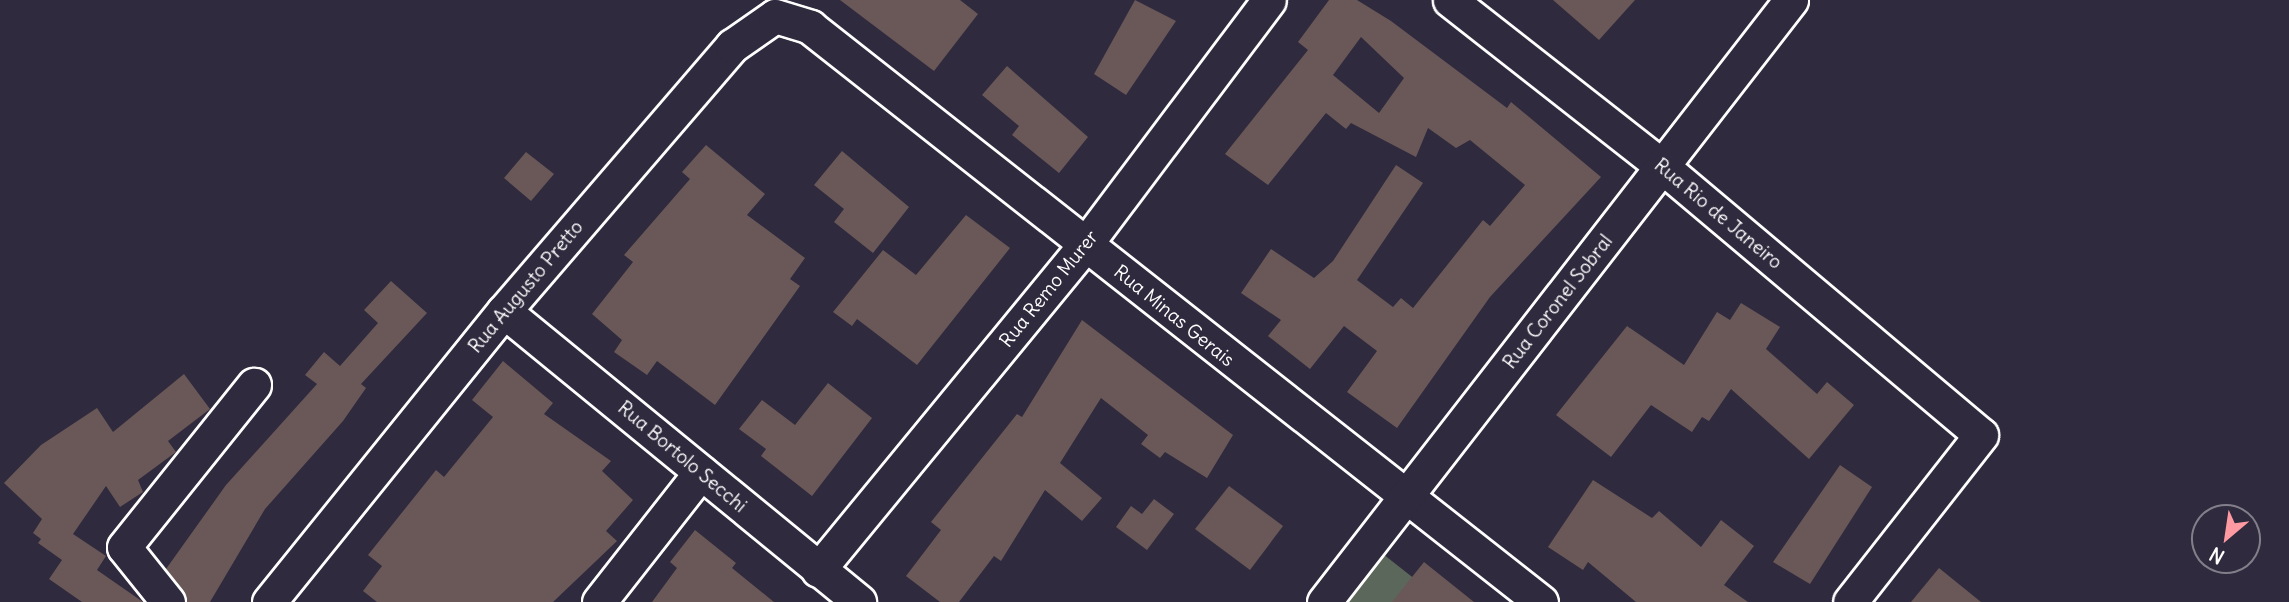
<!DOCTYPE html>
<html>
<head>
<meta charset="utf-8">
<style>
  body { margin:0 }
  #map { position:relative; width:2289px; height:602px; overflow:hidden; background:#2f2a3d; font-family:Delius,sans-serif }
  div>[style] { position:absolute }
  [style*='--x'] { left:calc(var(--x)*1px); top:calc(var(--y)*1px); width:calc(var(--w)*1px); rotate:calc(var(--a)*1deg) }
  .green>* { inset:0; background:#5c675b }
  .building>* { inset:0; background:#695857 }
  .roads { filter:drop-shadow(2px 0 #fff) drop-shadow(-2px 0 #fff) drop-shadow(0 2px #fff) drop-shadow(0 -2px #fff) }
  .minor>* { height:33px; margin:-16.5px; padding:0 16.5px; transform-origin:16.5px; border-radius:16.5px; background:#2f2a3d }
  span { translate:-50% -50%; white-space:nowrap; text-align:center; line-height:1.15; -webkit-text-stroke:7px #2f2a3d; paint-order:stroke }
  .street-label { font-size:19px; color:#fff }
  .north { position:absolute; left:2191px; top:504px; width:70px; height:70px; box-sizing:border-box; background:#2f2a3d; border:2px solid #827f8b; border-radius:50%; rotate:209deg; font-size:19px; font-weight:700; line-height:28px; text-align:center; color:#fff }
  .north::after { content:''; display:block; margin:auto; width:24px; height:32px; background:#ff9aa2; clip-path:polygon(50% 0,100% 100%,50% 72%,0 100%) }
</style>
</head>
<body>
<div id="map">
  <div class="green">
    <i style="clip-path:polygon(1383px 554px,1444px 602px,1345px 602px)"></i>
  </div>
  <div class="building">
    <i style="clip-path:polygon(840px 0,960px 0,978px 14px,934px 71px)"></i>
    <i style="clip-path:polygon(1135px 0,1176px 21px,1126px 95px,1094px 74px)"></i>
    <i style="clip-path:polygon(evenodd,1329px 0,1357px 0,1391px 21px,1507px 108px,1511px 102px,1601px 177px,1490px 297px,1397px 428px,1347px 392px,1377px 351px,1344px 326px,1310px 369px,1268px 336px,1281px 320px,1241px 293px,1271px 249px,1314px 278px,1333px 261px,1396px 165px,1423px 183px,1357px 280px,1393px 307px,1401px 298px,1413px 308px,1483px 220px,1490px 226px,1525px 185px,1470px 140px,1456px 148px,1428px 128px,1416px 157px,1351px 123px,1346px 129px,1326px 113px,1268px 185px,1225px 154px,1308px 50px,1298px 42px,1329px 0,1361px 37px,1404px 78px,1379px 113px,1333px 75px,1361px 37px)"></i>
    <i style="clip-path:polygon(1553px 0,1635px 0,1599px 40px)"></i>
    <i style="clip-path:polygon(1007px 66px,1088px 137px,1059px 173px,1012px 135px,1019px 126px,982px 95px)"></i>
    <i style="clip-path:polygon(706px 145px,765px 194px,747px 215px,805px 258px,790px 279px,800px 286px,715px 405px,657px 361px,647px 375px,614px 352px,622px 340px,592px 314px,633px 262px,624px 255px,690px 179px,682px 172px)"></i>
    <i style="clip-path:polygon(842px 151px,909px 207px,873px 253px,834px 222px,844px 209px,814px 185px)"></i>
    <i style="clip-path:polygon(526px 152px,554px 174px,531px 201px,504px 178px)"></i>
    <i style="clip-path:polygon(966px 215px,1010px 248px,917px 365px,857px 319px,852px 326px,833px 312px,883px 250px,916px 275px)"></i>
    <i style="clip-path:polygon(391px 281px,427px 313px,361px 384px,366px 388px,343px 421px,265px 509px,210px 602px,187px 602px,166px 569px,226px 485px,317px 384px,305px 375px,324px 352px,340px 366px,378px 323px,364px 310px)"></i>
    <i style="clip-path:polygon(1741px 303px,1780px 327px,1766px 349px,1817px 394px,1827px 382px,1854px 405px,1809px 459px,1731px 389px,1709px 421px,1702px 417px,1692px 432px,1651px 405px,1611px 457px,1556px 415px,1627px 326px,1684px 365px,1717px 312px,1730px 320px)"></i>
    <i style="clip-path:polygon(1082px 320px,1233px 435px,1207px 478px,1165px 452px,1160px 458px,1141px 444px,1148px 435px,1101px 398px,1060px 463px,1102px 498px,1082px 521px,1045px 490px,1001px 561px,994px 556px,959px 602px,940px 602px,906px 576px,941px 530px,931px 522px,1017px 414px,1022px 417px)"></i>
    <i style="clip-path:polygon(503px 361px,553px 403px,544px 414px,611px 461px,602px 471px,633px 500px,606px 531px,617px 541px,553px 602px,377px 602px,363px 591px,382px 566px,368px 555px,436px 470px,444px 477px,493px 417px,472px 400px)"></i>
    <i style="clip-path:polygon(184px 374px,210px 409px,168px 441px,176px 452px,138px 480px,143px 492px,120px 507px,106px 486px,73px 534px,106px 556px,97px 570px,143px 602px,82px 602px,49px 579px,62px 560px,38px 543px,41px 539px,33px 533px,42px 519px,4px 483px,41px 445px,97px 408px,113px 432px)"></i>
    <i style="clip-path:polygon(828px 383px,872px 418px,812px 496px,761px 456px,766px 449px,739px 429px,762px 400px,795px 425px)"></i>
    <i style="clip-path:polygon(1840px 465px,1872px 487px,1810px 584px,1773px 562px)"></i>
    <i style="clip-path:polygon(1593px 480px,1652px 518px,1659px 511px,1701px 547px,1721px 520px,1754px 546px,1724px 585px,1748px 602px,1636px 602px,1588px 562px,1583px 570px,1548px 547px)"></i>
    <i style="clip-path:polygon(1229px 486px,1283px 526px,1250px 570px,1195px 529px)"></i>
    <i style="clip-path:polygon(1154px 499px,1174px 514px,1147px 550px,1116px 527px,1131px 506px,1142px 514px)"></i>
    <i style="clip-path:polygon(695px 530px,736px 563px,732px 568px,774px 602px,652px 602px,677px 568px,670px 562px)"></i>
    <i style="clip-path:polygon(1424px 562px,1474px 602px,1392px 602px)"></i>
    <i style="clip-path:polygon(1939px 568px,1981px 602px,1911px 602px)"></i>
  </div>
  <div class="roads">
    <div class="minor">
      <i style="--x:1450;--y:0;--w:272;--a:38.1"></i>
      <i style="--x:1664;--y:168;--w:414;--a:40.1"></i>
      <i style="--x:1981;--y:435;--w:212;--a:128.1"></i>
      <i style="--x:504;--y:311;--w:459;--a:39.3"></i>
      <i style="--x:818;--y:570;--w:421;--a:-50.6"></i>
      <i style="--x:1085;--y:245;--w:306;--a:-53.1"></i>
      <i style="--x:168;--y:602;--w:70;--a:-128.7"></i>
      <i style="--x:124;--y:547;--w:208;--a:-51.3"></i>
      <i style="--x:269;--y:602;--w:374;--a:-51.1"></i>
      <i style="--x:504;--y:311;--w:350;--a:-49.3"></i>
      <i style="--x:732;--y:46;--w:52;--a:-34.9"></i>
      <i style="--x:775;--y:16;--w:37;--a:17"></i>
      <i style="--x:810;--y:27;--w:930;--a:38.19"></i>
      <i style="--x:599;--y:602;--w:165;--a:-51.9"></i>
      <i style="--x:1324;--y:602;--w:762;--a:-52.2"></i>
    </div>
  </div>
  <div class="street-label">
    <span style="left:1718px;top:214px;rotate:40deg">Rua Rio de Janeiro</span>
    <span style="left:526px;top:287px;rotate:-50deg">Rua Augusto Pretto</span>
    <span style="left:1049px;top:289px;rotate:-51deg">Rua Remo Murer</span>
    <span style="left:1558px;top:302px;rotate:-52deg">Rua Coronel Sobral</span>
    <span style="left:1174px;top:316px;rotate:39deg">Rua Minas Gerais</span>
    <span style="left:682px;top:457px;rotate:40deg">Rua Bortolo Secchi</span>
  </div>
  <div class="north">N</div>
</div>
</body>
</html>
